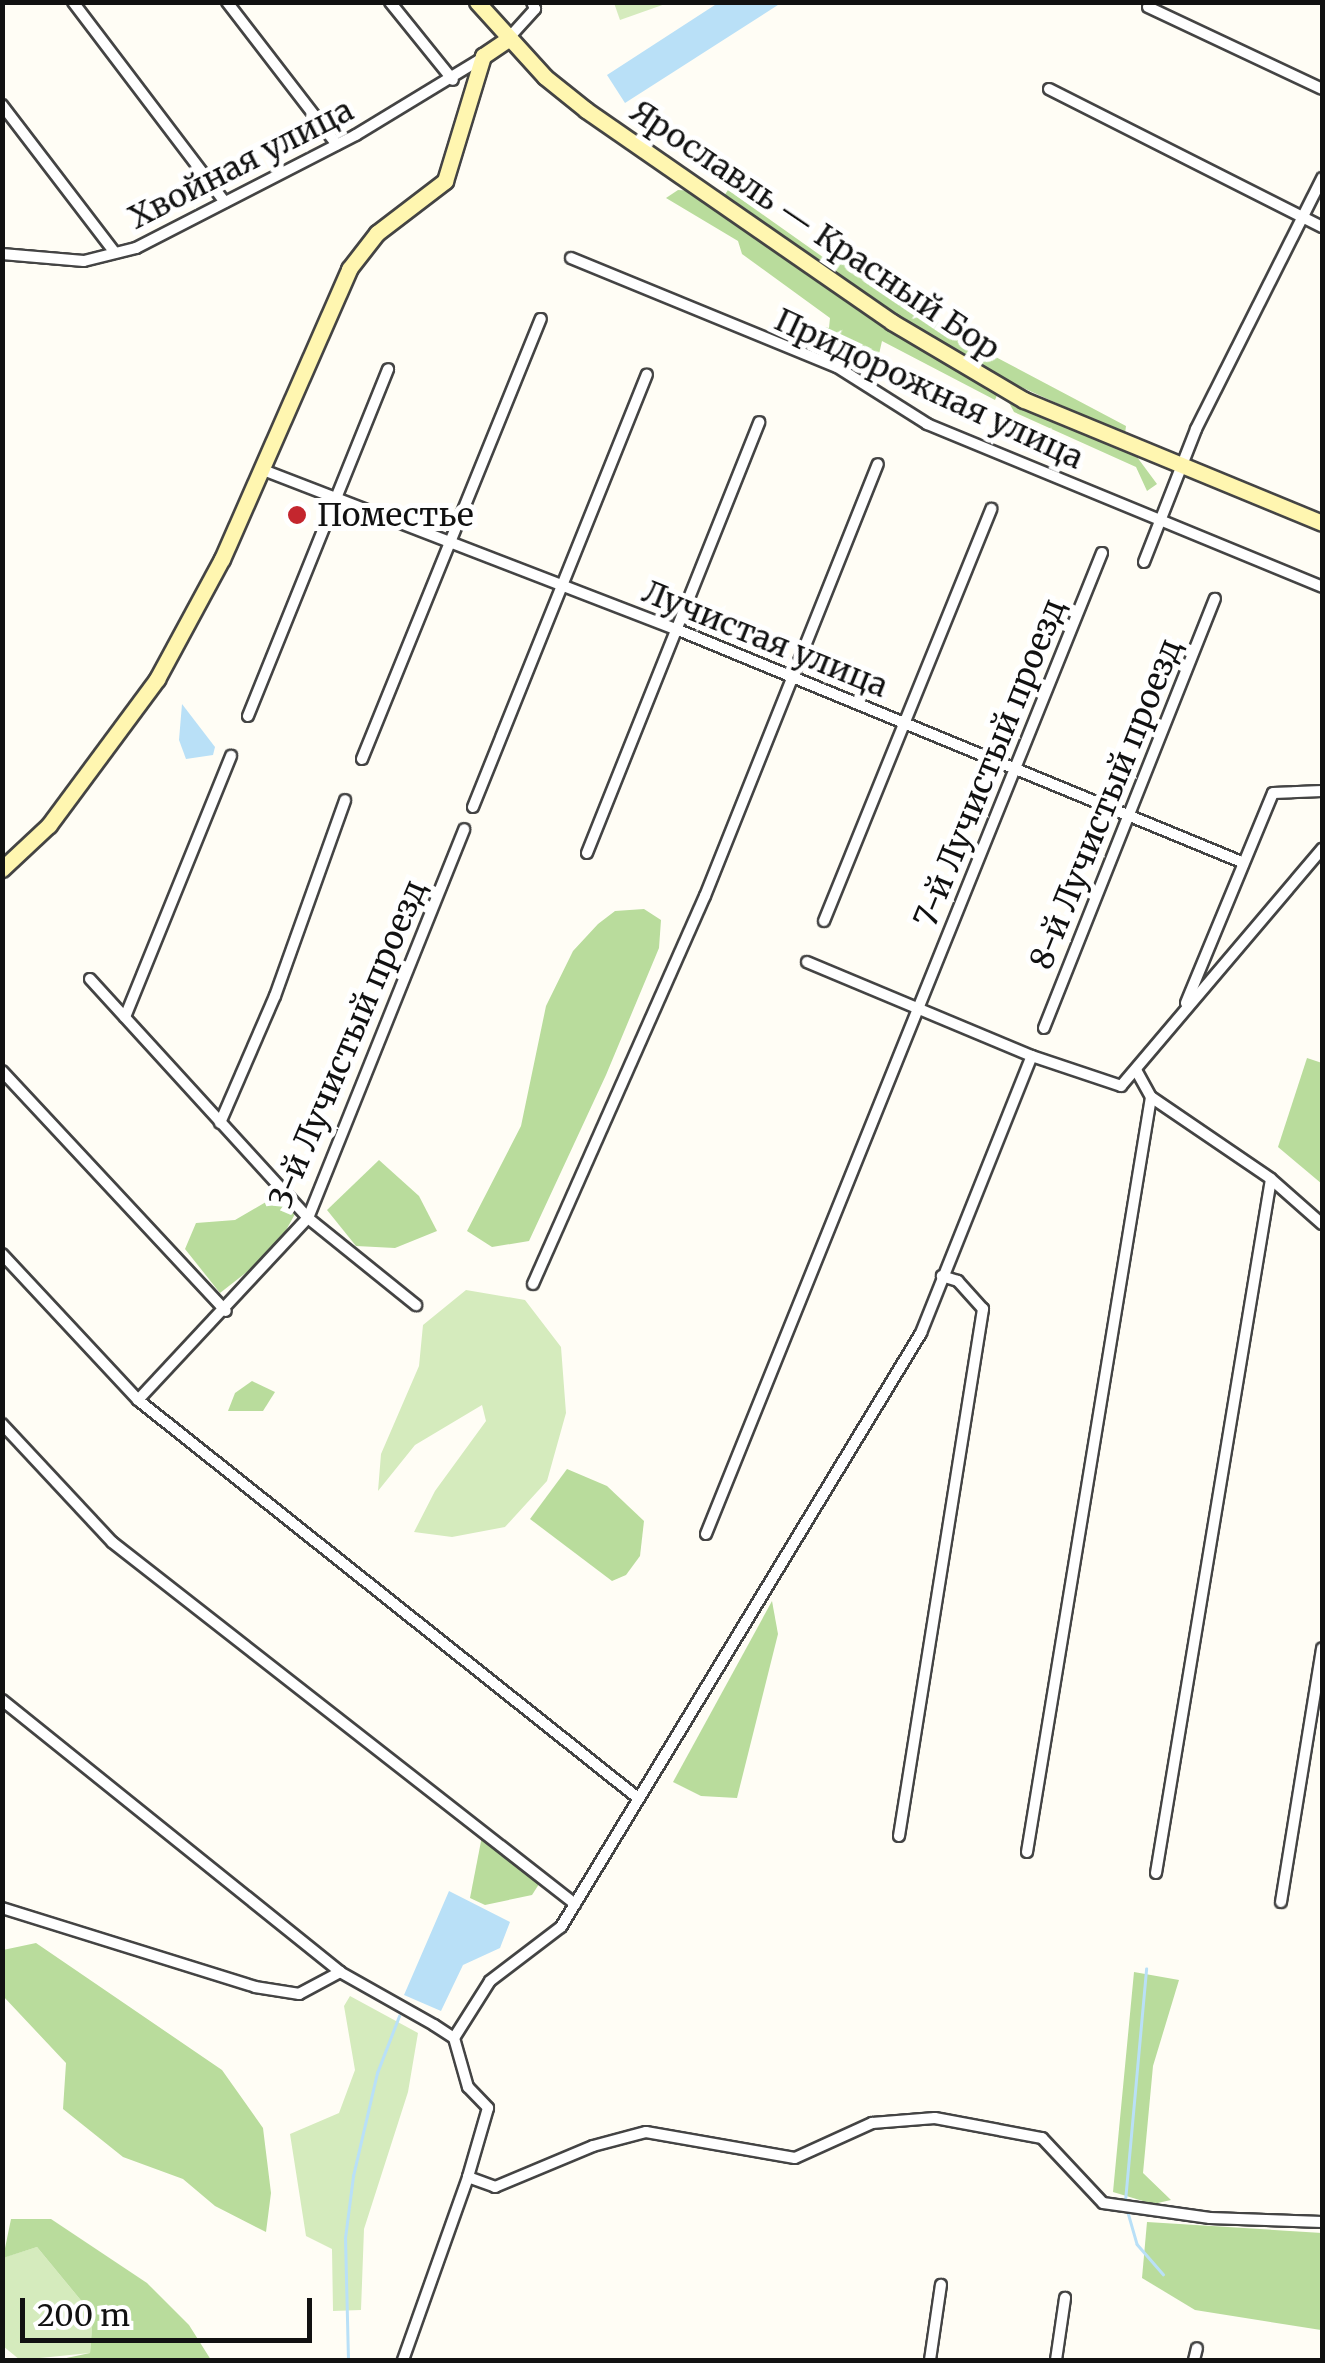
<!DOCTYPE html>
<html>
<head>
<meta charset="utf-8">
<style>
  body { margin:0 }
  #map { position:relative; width:1325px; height:2363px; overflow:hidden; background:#fffdf5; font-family:Merriweather,serif }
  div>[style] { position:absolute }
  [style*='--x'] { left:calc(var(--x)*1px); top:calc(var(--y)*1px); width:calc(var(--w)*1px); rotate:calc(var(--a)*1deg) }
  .green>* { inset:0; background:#d5ebbd }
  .forest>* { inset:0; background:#b9dc9c }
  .water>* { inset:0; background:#b9e0f7 }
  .stream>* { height:2.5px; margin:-1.25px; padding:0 1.25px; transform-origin:1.25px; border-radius:1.25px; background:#b9e0f7 }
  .roads { filter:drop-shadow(2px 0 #444) drop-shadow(-2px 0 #444) drop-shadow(0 2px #444) drop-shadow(0 -2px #444) }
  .street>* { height:10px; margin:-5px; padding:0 5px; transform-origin:5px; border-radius:5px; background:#fff }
  .secondary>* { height:15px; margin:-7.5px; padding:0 7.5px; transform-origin:7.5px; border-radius:7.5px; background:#fff6b0 }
  .dots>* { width:28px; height:28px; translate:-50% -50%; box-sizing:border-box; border:5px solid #fff; border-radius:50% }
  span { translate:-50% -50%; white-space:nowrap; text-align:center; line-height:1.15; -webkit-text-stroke:10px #fff; paint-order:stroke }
  .street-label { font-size:32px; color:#111 }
  .poi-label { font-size:32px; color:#111 }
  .left { translate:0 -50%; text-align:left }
  .frame { position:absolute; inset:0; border:5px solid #111; pointer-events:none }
  .scale { position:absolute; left:20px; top:2298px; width:292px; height:45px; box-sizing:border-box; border:5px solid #111; border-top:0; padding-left:12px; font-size:30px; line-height:35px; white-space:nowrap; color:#111; -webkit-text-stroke:8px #fff; paint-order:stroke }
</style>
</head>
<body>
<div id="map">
  <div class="green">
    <i style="clip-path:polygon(614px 3px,614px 2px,668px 3px,620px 20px)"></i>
    <i style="clip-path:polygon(466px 1290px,525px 1300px,561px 1347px,566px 1413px,547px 1481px,505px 1527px,452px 1537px,414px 1532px,435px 1491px,486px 1421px,482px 1405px,415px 1445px,378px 1491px,381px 1454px,419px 1366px,423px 1325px)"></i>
    <i style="clip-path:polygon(350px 1996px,418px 2033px,408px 2092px,364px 2229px,361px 2310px,333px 2311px,332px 2249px,306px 2236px,290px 2134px,339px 2113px,355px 2070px,344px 2006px)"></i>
    <i style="clip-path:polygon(37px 2247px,93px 2315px,90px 2353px,20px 2360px,3px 2346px,2px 2258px)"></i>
  </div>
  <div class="forest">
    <i style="clip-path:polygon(678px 190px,694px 191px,998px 393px,995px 400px,882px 341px,877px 363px,831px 339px,813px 338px,817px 326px,829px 328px,830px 318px,742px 254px,738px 241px,666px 198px)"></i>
    <i style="clip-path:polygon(728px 190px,827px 260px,838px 254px,971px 344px,1126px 426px,1125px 434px,981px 369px,891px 315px,724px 196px)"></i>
    <i style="clip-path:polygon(1006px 397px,1137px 457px,1157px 484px,1147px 491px,1136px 467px,1014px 412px)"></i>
    <i style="clip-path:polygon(644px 909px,661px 920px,659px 948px,606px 1075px,529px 1241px,492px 1247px,467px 1231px,521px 1126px,546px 1006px,573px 951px,598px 924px,615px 911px)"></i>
    <i style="clip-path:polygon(1307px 1058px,1322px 1063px,1322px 1184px,1278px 1147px)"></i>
    <i style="clip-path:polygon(379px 1160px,419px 1196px,437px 1231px,395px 1248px,356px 1246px,327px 1210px)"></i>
    <i style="clip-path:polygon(271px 1199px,295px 1214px,275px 1250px,220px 1293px,185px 1249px,196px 1223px,235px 1220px)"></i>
    <i style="clip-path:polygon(252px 1381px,275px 1392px,263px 1411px,228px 1411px,235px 1393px)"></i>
    <i style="clip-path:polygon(567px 1469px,607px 1486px,644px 1521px,640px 1556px,626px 1575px,612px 1581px,530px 1519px)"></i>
    <i style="clip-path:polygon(772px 1601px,778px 1634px,737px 1798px,701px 1796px,673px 1782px)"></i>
    <i style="clip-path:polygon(483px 1831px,541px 1881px,532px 1895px,485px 1905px,470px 1898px)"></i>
    <i style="clip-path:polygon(36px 1943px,222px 2070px,263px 2128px,271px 2193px,266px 2232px,215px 2206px,183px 2179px,123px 2157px,63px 2109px,66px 2063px,3px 1996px,3px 1950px)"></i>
    <i style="clip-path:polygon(1134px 1972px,1179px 1980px,1153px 2066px,1143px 2173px,1171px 2200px,1153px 2204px,1113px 2192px)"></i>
    <i style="clip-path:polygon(11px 2219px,51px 2219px,147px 2283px,189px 2325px,211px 2360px,57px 2360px,90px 2353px,93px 2315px,37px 2247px,3px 2258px)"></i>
    <i style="clip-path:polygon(1147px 2222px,1322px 2233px,1321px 2330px,1195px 2310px,1142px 2278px)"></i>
  </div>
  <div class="water">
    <i style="clip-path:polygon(718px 3px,781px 3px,625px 103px,607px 75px)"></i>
    <i style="clip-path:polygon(182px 704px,215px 747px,213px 755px,186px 759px,179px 740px)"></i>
    <i style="clip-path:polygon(449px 1891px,510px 1922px,500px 1948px,463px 1965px,441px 2011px,404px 1995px)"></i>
  </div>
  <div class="stream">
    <i style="--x:1125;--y:2201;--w:233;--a:-84.8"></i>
    <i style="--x:1127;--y:2209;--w:36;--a:74"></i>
    <i style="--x:1137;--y:2244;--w:40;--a:49"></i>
    <i style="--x:348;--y:2360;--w:122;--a:-91.4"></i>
    <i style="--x:345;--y:2238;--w:63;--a:-82.6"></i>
    <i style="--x:353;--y:2176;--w:106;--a:-76.9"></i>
    <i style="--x:377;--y:2073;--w:61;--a:-68.9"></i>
  </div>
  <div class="roads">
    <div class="street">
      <i style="--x:73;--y:2;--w:251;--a:52.8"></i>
      <i style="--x:227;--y:2;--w:180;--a:52.4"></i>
      <i style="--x:390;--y:2;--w:100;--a:51.1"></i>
      <i style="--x:1148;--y:7;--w:192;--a:25.2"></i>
      <i style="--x:507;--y:40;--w:42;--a:-47.9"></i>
      <i style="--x:535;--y:9;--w:8;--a:-113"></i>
      <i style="--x:1049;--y:89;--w:306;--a:26.8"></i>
      <i style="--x:2;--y:105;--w:186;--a:52.6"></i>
      <i style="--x:2;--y:254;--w:82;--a:4.9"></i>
      <i style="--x:84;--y:261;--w:54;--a:-14"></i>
      <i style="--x:136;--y:248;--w:247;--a:-27.2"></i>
      <i style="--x:356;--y:135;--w:146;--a:-31.3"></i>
      <i style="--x:571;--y:258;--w:287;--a:22.3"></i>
      <i style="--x:837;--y:367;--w:107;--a:32.3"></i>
      <i style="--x:927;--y:424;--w:427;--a:22.4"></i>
      <i style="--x:263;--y:470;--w:443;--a:21.1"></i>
      <i style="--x:676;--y:629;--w:614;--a:22.39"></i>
      <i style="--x:1144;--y:562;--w:143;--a:-68.6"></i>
      <i style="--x:1196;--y:429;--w:281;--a:-63.3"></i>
      <i style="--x:248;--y:716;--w:374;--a:-68"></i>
      <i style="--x:362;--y:759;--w:475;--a:-67.9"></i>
      <i style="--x:473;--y:807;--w:466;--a:-68.1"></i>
      <i style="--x:587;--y:853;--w:464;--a:-68.2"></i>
      <i style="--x:824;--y:921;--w:445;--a:-67.9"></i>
      <i style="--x:807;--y:962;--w:244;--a:22.7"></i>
      <i style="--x:1032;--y:1056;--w:94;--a:18.6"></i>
      <i style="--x:1121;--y:1086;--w:311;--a:-49.7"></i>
      <i style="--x:90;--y:979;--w:323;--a:47.6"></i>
      <i style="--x:308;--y:1218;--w:139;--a:38.9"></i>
      <i style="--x:1186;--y:1003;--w:227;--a:-67.5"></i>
      <i style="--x:1273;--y:793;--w:49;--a:-2.3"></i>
      <i style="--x:125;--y:1017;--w:282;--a:-67.9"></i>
      <i style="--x:1044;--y:1028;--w:462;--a:-68.3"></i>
      <i style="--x:1136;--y:1070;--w:31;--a:61"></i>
      <i style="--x:1151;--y:1097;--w:145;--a:34.3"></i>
      <i style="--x:1271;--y:1179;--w:68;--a:41.4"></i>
      <i style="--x:2;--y:1071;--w:328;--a:47"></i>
      <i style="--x:220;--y:1123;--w:138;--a:-66.6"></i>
      <i style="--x:275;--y:996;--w:208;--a:-70.3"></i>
      <i style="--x:2;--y:1254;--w:200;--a:47"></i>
      <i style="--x:138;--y:1400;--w:639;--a:38.52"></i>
      <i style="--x:533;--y:1284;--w:424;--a:-66.1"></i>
      <i style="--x:705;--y:896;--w:465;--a:-68.2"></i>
      <i style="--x:138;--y:1400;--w:249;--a:-47"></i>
      <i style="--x:308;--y:1218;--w:419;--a:-68.1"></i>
      <i style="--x:2;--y:1424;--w:161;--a:47"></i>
      <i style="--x:112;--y:1542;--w:588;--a:38.02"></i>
      <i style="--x:706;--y:1534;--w:1058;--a:-68.02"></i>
      <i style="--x:2;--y:1700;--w:434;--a:38.8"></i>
      <i style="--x:899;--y:1836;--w:534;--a:-80.94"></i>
      <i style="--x:983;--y:1309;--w:38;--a:-132"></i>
      <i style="--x:958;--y:1281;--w:17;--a:-163"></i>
      <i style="--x:1027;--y:1852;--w:765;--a:-80.67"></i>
      <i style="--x:1156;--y:1873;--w:703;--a:-80.59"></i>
      <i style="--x:1281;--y:1902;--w:257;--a:-80.8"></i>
      <i style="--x:2;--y:1908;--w:265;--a:17.3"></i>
      <i style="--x:255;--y:1987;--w:45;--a:9"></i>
      <i style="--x:299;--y:1994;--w:47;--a:-28.2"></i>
      <i style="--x:340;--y:1972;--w:108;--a:29.4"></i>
      <i style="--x:434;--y:2025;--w:24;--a:33"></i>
      <i style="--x:454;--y:2038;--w:51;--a:74.1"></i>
      <i style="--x:468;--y:2087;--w:29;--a:46"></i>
      <i style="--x:488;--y:2108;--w:72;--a:106.2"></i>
      <i style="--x:468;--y:2177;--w:29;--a:20"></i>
      <i style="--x:495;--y:2187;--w:106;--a:-22.7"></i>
      <i style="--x:593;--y:2146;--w:55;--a:-14.8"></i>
      <i style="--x:646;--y:2132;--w:151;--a:9.9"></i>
      <i style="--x:795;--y:2158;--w:85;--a:-24.4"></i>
      <i style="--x:872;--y:2123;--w:63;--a:-4.5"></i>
      <i style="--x:935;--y:2118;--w:109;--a:10.6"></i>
      <i style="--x:1042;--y:2138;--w:89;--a:46.8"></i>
      <i style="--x:1103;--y:2203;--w:108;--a:8"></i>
      <i style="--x:1210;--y:2218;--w:112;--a:2"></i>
      <i style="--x:454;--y:2038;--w:67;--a:-57.7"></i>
      <i style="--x:490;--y:1981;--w:89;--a:-37.3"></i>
      <i style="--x:561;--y:1927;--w:695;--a:-58.78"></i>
      <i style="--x:921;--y:1333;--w:298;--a:-68.2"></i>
      <i style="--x:403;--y:2360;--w:194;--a:-70.4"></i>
      <i style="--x:930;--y:2360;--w:76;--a:-81.7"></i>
      <i style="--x:1056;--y:2360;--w:63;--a:-81.7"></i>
      <i style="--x:1194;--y:2360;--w:12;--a:-76"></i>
    </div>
    <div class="secondary">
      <i style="--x:477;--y:2;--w:101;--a:47.8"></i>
      <i style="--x:545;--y:77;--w:53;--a:38.8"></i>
      <i style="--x:586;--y:110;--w:372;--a:34.7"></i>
      <i style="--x:892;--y:322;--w:153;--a:30.6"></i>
      <i style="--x:1024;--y:400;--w:322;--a:22.4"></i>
      <i style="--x:2;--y:869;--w:64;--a:-43.1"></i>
      <i style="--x:49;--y:825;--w:182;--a:-53.5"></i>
      <i style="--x:157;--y:679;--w:136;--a:-61.6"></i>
      <i style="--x:222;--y:559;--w:317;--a:-66.3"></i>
      <i style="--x:349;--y:269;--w:46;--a:-52.1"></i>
      <i style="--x:377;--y:233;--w:86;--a:-37.4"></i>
      <i style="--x:445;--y:181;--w:131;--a:-73.1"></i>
      <i style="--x:483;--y:56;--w:29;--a:-34"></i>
    </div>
  </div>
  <div class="dots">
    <i style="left:297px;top:515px;background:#c4262e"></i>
  </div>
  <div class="street-label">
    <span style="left:241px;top:164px;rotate:-27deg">Хвойная улица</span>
    <span style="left:815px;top:230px;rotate:34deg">Ярославль — Красный Бор</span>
    <span style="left:929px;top:389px;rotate:25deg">Придорожная улица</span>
    <span style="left:765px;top:639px;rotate:22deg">Лучистая улица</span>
    <span style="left:990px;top:763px;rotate:-68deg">7-й Лучистый проезд</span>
    <span style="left:1106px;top:804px;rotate:-68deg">8-й Лучистый проезд</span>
    <span style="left:348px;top:1044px;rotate:-67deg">3-й Лучистый проезд</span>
  </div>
  <div class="poi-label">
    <span class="left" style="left:317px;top:515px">Поместье</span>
  </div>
  <div class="frame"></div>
  <div class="scale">200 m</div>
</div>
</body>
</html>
